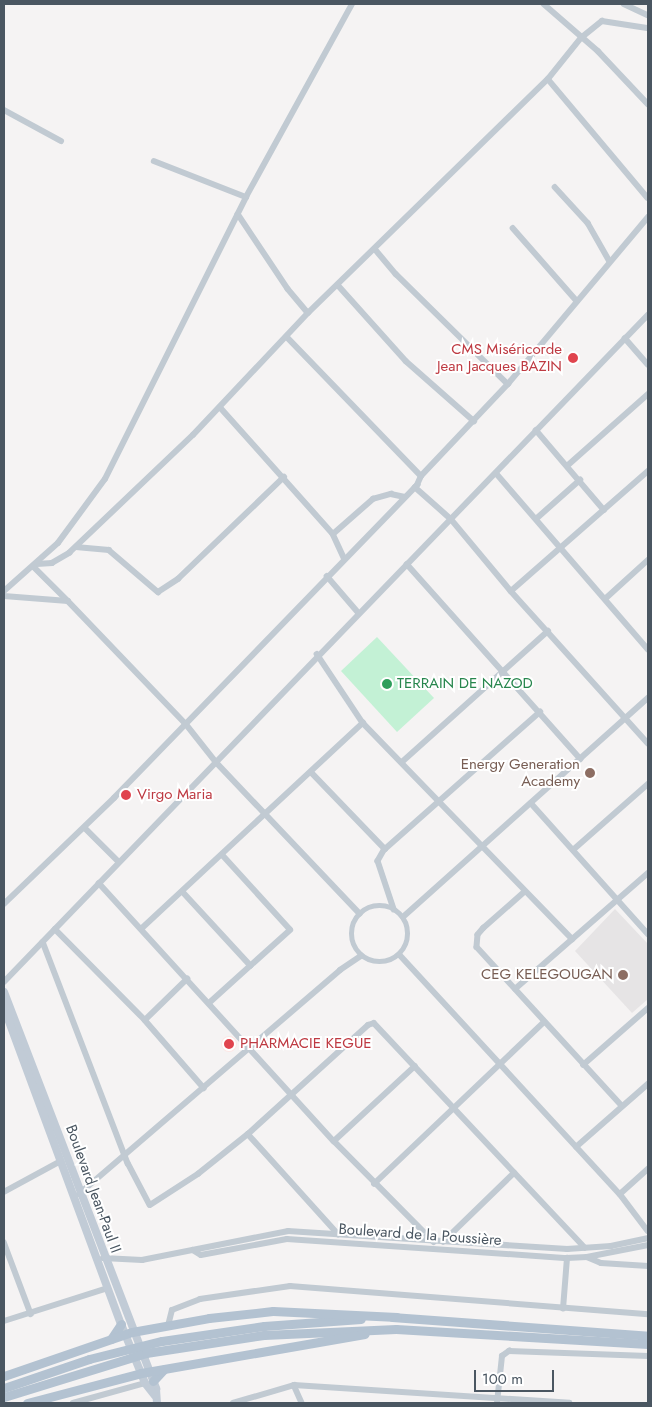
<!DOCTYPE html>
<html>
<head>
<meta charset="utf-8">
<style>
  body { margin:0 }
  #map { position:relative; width:652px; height:1407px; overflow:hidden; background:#f5f3f3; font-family:Jost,sans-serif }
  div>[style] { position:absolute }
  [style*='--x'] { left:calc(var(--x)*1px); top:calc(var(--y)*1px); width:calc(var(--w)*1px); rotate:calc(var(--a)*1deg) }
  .education>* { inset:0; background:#e6e4e5 }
  .medical>* { inset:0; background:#fce8e6 }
  .round { border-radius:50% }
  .green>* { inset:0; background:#c3f1d5 }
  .street>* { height:5.5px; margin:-2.75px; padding:0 2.75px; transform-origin:2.75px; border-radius:2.75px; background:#c1cad2 }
  .street>.ring { margin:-2.75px; padding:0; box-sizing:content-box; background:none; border:5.5px solid #c1cad2; border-radius:50% }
  .secondary>* { height:8px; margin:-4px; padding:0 4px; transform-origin:4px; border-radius:4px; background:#c1cbd6 }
  .primary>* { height:9px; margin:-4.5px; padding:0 4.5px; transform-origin:4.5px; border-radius:4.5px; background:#b3c2d1 }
  .primary-bridge>* { height:9px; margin:-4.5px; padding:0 4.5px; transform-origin:4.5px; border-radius:4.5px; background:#b3c2d1 }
  .dots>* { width:14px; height:14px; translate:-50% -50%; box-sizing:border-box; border:2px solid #fff; border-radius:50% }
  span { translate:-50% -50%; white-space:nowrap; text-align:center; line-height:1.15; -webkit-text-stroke:4px #fff; paint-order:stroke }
  .health-label { font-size:15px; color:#be3a42 }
  .right { translate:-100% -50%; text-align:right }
  .left { translate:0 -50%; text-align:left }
  .leisure-label { font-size:15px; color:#27864d }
  .education-label { font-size:15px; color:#785e54 }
  .street-label { font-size:15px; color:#4a5661 }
  .frame { position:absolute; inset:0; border:5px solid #4a5661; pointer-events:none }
  .scale { position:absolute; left:474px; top:1370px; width:80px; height:22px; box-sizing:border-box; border:2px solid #4a5661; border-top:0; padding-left:6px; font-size:15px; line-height:18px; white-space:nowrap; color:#4a5661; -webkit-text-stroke:4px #fff; paint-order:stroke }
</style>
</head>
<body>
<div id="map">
  <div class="education">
    <i style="clip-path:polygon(615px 909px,648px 944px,648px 999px,632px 1013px,575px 951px)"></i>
  </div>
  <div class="medical">
    <i class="round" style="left:221px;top:1036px;width:16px;height:16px"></i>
  </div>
  <div class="green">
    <i style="clip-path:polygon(377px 637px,434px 698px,397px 732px,341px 671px)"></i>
  </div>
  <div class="street">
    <i style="--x:544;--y:4;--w:72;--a:41"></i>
    <i style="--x:598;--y:51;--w:73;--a:46.7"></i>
    <i style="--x:624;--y:4;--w:26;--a:25"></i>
    <i style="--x:548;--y:79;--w:155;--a:50"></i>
    <i style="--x:4;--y:110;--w:65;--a:28.5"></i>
    <i style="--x:154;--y:161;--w:99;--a:21.4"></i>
    <i style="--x:555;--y:187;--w:49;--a:47.5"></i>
    <i style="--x:588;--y:223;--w:43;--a:60.4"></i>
    <i style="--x:238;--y:214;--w:90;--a:56.3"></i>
    <i style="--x:288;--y:289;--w:31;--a:50"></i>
    <i style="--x:513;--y:228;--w:97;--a:48.8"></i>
    <i style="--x:375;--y:249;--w:33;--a:50"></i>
    <i style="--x:396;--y:274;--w:157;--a:44.5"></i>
    <i style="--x:338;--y:285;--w:102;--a:48.2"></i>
    <i style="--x:406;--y:361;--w:91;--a:41.4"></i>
    <i style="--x:287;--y:337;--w:193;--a:46"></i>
    <i style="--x:625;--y:338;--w:35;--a:49"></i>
    <i style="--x:220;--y:407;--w:170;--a:48.3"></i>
    <i style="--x:333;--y:534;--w:26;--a:65"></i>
    <i style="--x:536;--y:430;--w:105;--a:49.6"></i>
    <i style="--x:567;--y:466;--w:108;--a:-41.6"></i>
    <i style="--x:496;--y:473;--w:233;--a:49.2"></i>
    <i style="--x:415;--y:487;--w:48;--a:41.6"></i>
    <i style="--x:451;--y:519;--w:94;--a:50.2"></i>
    <i style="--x:511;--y:591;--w:205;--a:48"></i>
    <i style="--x:536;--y:519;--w:59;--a:-41.6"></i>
    <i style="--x:333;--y:534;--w:53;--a:-41.2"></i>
    <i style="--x:373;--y:499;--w:19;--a:-16"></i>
    <i style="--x:391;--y:494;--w:14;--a:12"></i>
    <i style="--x:76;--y:547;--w:33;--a:5"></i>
    <i style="--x:109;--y:550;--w:65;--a:40.6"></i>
    <i style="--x:158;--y:592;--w:24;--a:-33"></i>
    <i style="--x:178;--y:579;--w:147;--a:-43.9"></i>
    <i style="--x:37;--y:564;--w:15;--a:-4"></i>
    <i style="--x:52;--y:563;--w:20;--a:-30"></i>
    <i style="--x:69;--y:553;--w:171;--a:-43.6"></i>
    <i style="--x:193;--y:435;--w:168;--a:-46.7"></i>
    <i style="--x:308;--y:313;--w:335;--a:-44.3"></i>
    <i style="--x:548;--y:79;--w:53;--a:-51.2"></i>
    <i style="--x:581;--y:38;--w:27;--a:-39"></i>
    <i style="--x:602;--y:21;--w:47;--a:8.7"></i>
    <i style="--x:407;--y:564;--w:261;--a:48.3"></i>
    <i style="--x:34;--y:567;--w:48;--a:45"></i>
    <i style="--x:327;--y:576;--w:48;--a:49.3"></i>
    <i style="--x:4;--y:591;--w:72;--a:-41.6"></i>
    <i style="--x:58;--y:543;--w:79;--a:-53.7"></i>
    <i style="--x:105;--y:479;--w:315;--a:-63.4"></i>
    <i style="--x:246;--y:197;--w:220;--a:-61.2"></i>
    <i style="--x:511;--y:591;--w:182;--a:-41.2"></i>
    <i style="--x:4;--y:596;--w:64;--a:4.5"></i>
    <i style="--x:68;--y:601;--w:170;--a:46.2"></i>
    <i style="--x:186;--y:724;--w:48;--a:51.7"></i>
    <i style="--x:216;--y:762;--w:209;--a:46.5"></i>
    <i style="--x:605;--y:599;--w:58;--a:-42.2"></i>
    <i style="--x:317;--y:654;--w:83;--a:56.3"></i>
    <i style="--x:363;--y:723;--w:301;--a:45.9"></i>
    <i style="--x:402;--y:762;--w:196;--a:-41.9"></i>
    <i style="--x:311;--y:772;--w:107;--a:46.1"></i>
    <i style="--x:385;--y:849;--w:207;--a:-41.5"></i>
    <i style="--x:531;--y:803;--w:176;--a:48.2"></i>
    <i style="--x:85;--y:828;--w:48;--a:45"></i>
    <i style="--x:385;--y:849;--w:14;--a:120"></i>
    <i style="--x:378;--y:861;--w:51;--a:71.6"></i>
    <i style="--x:573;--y:850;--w:100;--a:-41.3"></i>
    <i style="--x:99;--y:883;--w:349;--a:47.7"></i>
    <i style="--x:334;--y:1141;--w:142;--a:45.3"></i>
    <i style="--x:183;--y:892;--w:100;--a:47.4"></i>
    <i style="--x:525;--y:892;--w:55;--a:138.7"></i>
    <i style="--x:484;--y:928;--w:9;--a:131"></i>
    <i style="--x:478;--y:935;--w:12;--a:95"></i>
    <i style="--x:477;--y:947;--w:215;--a:47.6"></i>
    <i style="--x:4;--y:904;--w:153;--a:-43.9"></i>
    <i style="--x:114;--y:798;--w:436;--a:-45.9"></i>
    <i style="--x:417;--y:485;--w:10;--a:-66"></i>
    <i style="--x:421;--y:476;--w:127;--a:-46.6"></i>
    <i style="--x:508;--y:384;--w:218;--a:-50"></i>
    <i class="ring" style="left:352px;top:906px;width:50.5px;height:50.5px"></i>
    <i style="--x:403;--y:917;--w:329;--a:-41.8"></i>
    <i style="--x:55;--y:929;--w:128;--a:45.3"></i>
    <i style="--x:145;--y:1020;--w:90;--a:49.1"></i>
    <i style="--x:141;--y:929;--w:303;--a:-42.9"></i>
    <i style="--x:43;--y:942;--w:237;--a:69"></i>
    <i style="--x:128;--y:1163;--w:47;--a:62.4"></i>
    <i style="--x:150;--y:1205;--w:57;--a:-32.9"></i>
    <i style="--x:198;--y:1174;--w:64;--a:-38.7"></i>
    <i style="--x:248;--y:1134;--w:162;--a:-42.2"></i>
    <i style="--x:368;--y:1025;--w:6;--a:-18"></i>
    <i style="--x:374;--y:1023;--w:308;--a:46.8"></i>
    <i style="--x:400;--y:955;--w:325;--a:47.4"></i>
    <i style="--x:620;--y:1194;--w:46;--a:52.9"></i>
    <i style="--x:4;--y:982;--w:927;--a:-46.01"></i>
    <i style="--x:515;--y:989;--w:176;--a:-41.1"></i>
    <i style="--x:209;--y:1003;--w:109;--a:-42"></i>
    <i style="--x:290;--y:930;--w:101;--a:-132.2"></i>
    <i style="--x:145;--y:1020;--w:59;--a:-44.3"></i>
    <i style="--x:583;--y:1065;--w:86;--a:-41.2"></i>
    <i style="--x:248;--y:1134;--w:135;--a:48"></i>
    <i style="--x:334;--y:1141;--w:110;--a:-42.8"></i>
    <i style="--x:576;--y:1147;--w:96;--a:-41.2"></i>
    <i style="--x:374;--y:1184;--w:233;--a:-43.6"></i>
    <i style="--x:4;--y:1192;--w:65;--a:-28.5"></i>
    <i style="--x:79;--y:1194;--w:344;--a:-40.6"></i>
    <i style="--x:340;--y:970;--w:25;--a:-34"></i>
    <i style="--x:620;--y:1194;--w:38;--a:-42"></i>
    <i style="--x:4;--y:1242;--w:77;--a:69.4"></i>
    <i style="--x:443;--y:1242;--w:99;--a:-44.2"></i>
    <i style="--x:193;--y:1250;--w:9;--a:32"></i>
    <i style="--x:201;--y:1255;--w:87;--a:-10.5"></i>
    <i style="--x:287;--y:1239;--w:281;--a:3.9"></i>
    <i style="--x:567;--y:1258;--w:20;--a:-3"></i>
    <i style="--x:587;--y:1257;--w:62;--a:-11.1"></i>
    <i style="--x:587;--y:1257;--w:15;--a:23"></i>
    <i style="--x:601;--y:1263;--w:47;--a:3.7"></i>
    <i style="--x:103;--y:1258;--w:39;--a:3"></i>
    <i style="--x:142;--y:1260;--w:149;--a:-11.2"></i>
    <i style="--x:288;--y:1231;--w:280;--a:3.7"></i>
    <i style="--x:567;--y:1249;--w:44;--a:-3.9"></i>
    <i style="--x:611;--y:1246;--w:38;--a:-12"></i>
    <i style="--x:563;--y:1309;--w:51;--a:-85.5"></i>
    <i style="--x:4;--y:1321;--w:109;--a:-17.6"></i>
    <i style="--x:168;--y:1326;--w:16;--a:-76"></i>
    <i style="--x:172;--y:1310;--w:30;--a:-21"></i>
    <i style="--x:200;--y:1299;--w:91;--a:-8.2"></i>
    <i style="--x:290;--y:1286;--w:359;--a:4.5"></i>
    <i style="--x:294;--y:1385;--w:20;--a:66"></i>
    <i style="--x:73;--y:1403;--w:75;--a:-15.5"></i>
    <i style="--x:233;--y:1403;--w:64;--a:-16.4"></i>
    <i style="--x:294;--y:1385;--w:276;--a:3.7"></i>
    <i style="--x:497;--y:1403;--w:47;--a:-83.9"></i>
    <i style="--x:502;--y:1356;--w:9;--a:-36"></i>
    <i style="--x:509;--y:1351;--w:139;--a:2.1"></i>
  </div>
  <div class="secondary">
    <i style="--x:4;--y:992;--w:425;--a:69"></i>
    <i style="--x:156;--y:1389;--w:14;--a:86"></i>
    <i style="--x:4;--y:1008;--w:337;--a:69.7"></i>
    <i style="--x:121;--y:1324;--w:64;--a:67.9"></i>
    <i style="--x:145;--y:1383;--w:16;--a:52"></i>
  </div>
  <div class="primary">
    <i style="--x:392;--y:1317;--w:257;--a:4.2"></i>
    <i style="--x:264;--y:1326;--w:97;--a:-4.1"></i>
    <i style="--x:264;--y:1335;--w:132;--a:-2.6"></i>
    <i style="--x:396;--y:1329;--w:252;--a:3.4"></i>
    <i style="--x:111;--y:1339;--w:18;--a:-56"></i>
    <i style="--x:4;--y:1376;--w:135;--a:-19"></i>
    <i style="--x:132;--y:1332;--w:78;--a:-10.3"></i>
    <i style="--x:209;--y:1318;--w:64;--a:-6.2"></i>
    <i style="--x:273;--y:1311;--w:124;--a:2.8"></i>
    <i style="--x:153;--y:1381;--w:16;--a:-47"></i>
    <i style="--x:27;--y:1403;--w:118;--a:-14.7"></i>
    <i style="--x:141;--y:1373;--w:227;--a:-9.9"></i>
  </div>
  <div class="primary-bridge">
    <i style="--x:4;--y:1388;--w:90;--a:-18.8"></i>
    <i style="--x:89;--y:1359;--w:75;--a:-13.9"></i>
    <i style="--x:162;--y:1341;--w:103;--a:-8.4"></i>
    <i style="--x:4;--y:1397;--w:149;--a:-17.2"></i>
    <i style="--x:146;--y:1353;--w:119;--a:-8.7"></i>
  </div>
  <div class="dots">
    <i style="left:573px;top:358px;background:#e0444e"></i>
    <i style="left:387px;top:684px;background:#2e9e5b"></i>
    <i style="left:590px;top:773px;background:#8d6e63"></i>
    <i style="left:126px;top:795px;background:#e0444e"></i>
    <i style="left:623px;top:975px;background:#8d6e63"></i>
    <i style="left:229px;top:1044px;background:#e0444e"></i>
  </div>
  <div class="health-label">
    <span class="right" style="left:562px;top:358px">CMS Miséricorde<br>Jean Jacques BAZIN</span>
    <span class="left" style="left:137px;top:795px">Virgo Maria</span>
    <span class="left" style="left:240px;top:1044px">PHARMACIE KEGUE</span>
  </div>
  <div class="leisure-label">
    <span class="left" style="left:397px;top:684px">TERRAIN DE NAZOD</span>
  </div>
  <div class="education-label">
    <span class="right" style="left:580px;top:773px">Energy Generation<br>Academy</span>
    <span class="right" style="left:613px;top:975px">CEG KELEGOUGAN</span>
  </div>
  <div class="street-label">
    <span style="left:93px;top:1189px;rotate:70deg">Boulevard Jean-Paul II</span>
    <span style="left:420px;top:1235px;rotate:4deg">Boulevard de la Poussière</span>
  </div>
  <div class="frame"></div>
  <div class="scale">100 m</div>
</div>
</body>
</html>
